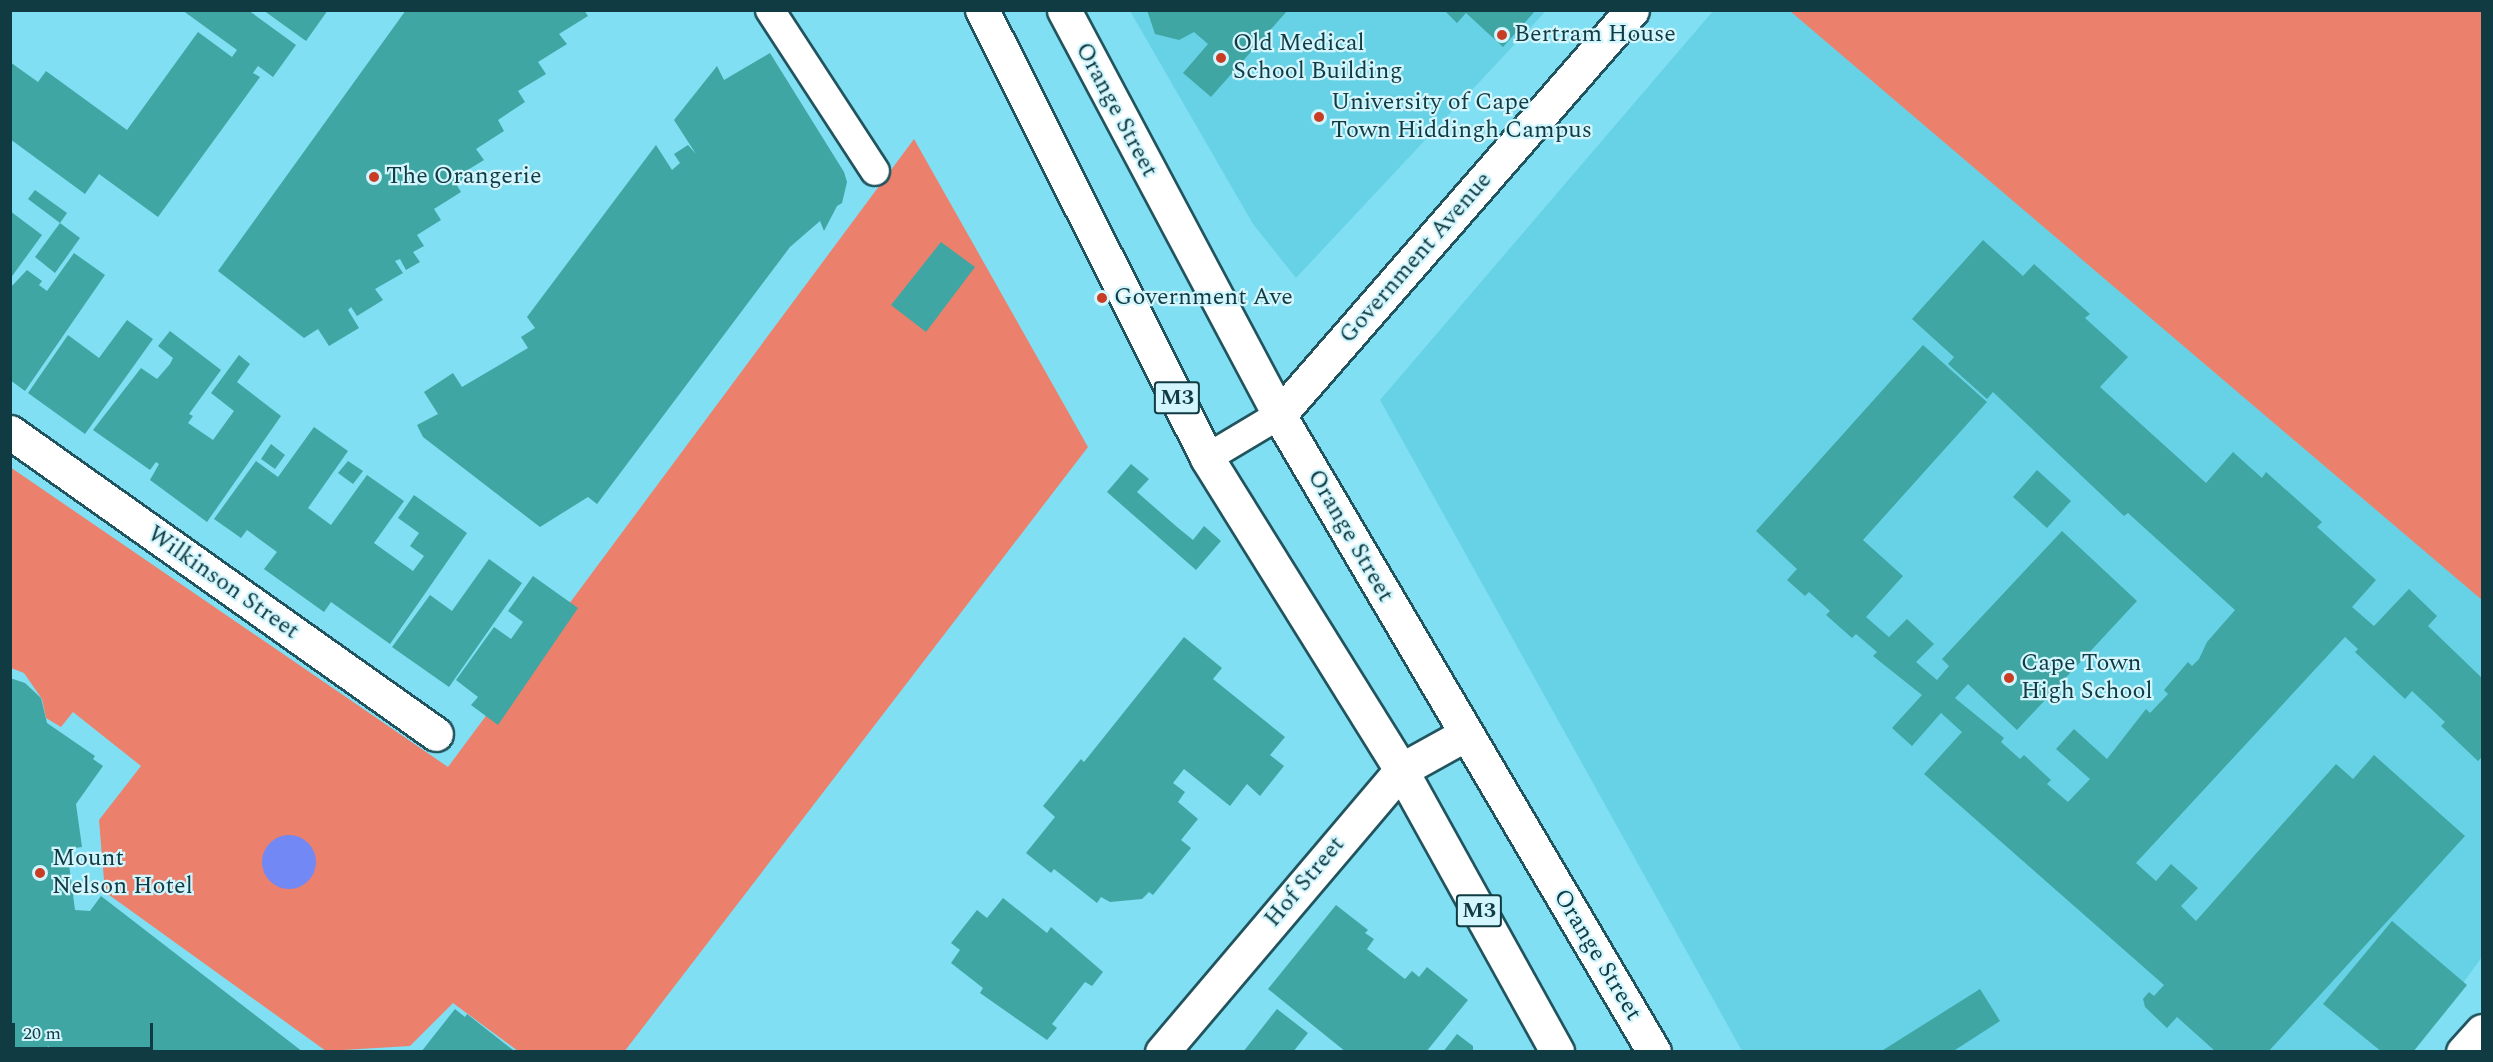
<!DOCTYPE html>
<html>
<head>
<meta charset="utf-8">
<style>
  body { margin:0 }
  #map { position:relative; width:2493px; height:1062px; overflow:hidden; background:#80dff2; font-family:Spectral,serif }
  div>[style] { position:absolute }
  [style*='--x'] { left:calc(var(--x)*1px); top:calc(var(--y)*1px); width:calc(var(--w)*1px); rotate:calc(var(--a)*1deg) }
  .built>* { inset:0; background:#67d2e6 }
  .green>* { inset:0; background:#eb816c }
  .water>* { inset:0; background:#7288f5 }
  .round { border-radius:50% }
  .building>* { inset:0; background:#3fa6a3 }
  .roads { filter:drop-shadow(2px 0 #21545e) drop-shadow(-2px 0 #21545e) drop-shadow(0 2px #21545e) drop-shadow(0 -2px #21545e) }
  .service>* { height:28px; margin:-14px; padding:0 14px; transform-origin:14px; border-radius:14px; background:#fff }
  .pedestrian>* { height:33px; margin:-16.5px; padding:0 16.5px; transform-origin:16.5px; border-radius:16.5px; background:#fff }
  .minor>* { height:33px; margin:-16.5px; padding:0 16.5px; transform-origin:16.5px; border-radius:16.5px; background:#fff }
  .tertiary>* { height:33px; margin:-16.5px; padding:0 16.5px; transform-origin:16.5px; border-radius:16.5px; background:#fff }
  .primary>* { height:33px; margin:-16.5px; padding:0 16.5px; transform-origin:16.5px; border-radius:16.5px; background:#fff }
  .dots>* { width:16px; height:16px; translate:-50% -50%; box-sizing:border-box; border:3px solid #d3f6fe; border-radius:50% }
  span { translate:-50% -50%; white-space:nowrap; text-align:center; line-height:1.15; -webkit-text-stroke:4.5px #d3f6fe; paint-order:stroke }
  .shield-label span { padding:2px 4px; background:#d3f6fe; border:2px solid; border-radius:4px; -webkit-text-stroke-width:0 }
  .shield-label { font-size:22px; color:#113b42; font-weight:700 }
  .poi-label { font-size:24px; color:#113b42 }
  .left { translate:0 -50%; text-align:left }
  .street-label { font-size:24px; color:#113b42 }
  .frame { position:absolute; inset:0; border:12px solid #113b42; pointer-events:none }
  .scale { position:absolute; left:12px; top:1023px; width:141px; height:27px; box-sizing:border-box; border:3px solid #113b42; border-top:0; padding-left:8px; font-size:18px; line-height:21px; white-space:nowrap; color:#113b42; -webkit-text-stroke:4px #d3f6fe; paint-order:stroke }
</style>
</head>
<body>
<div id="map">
  <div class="built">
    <i style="clip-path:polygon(1130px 11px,1546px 11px,1296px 278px,1253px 224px)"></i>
    <i style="clip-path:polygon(1713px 11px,2482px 11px,2482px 957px,2413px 1051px,1742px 1051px,1380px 400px)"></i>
  </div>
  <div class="green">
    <i style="clip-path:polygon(1790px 11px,2482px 11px,2482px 600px)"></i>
    <i style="clip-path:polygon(914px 139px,1088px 447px,624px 1052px,518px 1051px,453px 1003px,410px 1046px,326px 1051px,105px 892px,99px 820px,141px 766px,73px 712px,61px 727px,46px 718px,42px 699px,24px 673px,11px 668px,10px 467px,448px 767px)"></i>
  </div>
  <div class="water">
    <i class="round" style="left:262px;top:835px;width:54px;height:54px"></i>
  </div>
  <div class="building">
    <i style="clip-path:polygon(182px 10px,248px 10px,296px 45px,273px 77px,258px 66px,253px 73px,260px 77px,158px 217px,99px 174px,85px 194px,10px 139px,10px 62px,38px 82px,46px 71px,127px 130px,198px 32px,232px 57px,237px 50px)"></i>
    <i style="clip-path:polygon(263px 10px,328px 10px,306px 41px)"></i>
    <i style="clip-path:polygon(406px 10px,584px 10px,588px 16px,559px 34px,567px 44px,538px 62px,546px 74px,518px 91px,525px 102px,498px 120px,504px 131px,476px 149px,484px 160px,461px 174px,464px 179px,456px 184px,461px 192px,434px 209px,441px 220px,417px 235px,424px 246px,413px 252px,420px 262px,406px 270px,400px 259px,395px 261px,403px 273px,375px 289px,383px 300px,357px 316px,351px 307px,348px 310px,359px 328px,329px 346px,318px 329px,304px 338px,218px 271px)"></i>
    <i style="clip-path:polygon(1147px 10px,1288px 10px,1211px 97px,1183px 73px,1208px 44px,1194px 32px,1179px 40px,1155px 34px)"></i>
    <i style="clip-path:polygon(1444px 10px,1536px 10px,1503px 47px,1466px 13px,1457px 23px)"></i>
    <i style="clip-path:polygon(770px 53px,844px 172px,847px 182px,842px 203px,837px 206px,824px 231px,820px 221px,790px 247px,597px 504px,588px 497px,540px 527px,423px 437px,417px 425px,438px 414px,424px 392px,453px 373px,462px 387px,528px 348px,521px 337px,535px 328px,527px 317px,656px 145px,672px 170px,680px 163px,674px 154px,688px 145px,696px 154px,674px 120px,717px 66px,724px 80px)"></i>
    <i style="clip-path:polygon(35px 190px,67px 213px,60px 223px,28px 199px)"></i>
    <i style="clip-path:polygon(10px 211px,42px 235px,10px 279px)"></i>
    <i style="clip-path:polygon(60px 223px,80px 238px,55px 273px,35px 257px)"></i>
    <i style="clip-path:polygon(1983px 240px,2023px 276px,2034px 264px,2090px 314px,2085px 318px,2128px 357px,2100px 387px,2206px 483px,2233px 452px,2262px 478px,2266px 472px,2322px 522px,2317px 527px,2376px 580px,2352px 607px,2374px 626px,2409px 589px,2437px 616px,2428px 626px,2482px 678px,2482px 757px,2478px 761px,2441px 726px,2445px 722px,2412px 691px,2405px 699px,2355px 652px,2358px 649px,2345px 637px,2136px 863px,2156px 881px,2171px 864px,2198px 888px,2181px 906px,2196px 921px,2336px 764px,2353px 779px,2374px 755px,2465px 836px,2268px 1052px,2216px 1052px,2177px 1017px,2167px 1028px,2145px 1007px,2143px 999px,2149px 992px,2154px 996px,2164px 985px,1924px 774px,1962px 732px,1941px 713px,1912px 746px,1892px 728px,1922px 695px,1873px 656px,1877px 652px,1856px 634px,1852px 638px,1826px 615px,1830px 611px,1809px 592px,1805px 596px,1787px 580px,1797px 569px,1756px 531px,1923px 345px,1987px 402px,1863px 540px,1903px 576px,1866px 617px,1889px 637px,1907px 619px,1934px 644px,1916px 662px,1937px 680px,1949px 666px,1942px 659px,2062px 531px,2137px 601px,2017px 730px,1968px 684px,1955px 698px,2004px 738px,2001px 742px,2020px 759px,2024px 755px,2051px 780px,2047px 784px,2068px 802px,2090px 779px,2056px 749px,2074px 729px,2107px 759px,2146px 709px,2150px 713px,2168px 694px,2164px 690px,2188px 662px,2192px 666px,2199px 659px,2207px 642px,2235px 610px,2128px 513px,2124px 516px,1993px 392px,1987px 399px,1948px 364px,1954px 357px,1912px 319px)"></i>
    <i style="clip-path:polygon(941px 242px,975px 267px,926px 332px,891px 305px)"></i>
    <i style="clip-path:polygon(74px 253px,105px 275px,25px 391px,10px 380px,10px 288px,27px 270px,42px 281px,39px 285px,47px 291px)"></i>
    <i style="clip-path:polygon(127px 320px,153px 339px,85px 434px,28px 393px,68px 335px,99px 358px)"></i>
    <i style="clip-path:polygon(170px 331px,221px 370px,189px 414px,193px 416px,188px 423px,213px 440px,234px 411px,211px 393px,239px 355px,250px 364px,237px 382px,281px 416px,207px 522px,150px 480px,159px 464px,156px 462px,150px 470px,93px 430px,141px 368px,157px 379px,170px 364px,173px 358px,158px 346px)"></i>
    <i style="clip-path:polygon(314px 427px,348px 451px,308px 508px,331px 525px,367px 475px,404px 501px,374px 543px,413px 571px,424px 556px,410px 546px,419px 533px,398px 518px,414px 495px,467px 533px,390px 644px,331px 602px,324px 612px,264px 569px,277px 552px,247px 530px,241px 538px,214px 519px,256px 461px,278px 477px)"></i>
    <i style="clip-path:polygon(271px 444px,285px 455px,275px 469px,261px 459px)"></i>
    <i style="clip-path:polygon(348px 461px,363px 471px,353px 484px,338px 473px)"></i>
    <i style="clip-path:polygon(1131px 464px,1149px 479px,1137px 492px,1177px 527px,1193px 540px,1204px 526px,1221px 541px,1196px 570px,1107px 492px)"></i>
    <i style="clip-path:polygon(2037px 470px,2071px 501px,2047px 528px,2013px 497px)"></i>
    <i style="clip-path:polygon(489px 559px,522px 583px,449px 687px,392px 647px,430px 595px,452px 611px)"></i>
    <i style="clip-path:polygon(533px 576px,578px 608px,498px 725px,471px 705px,478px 697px,456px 680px,494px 627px,511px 639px,523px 622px,508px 611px)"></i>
    <i style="clip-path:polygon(1184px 637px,1222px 668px,1213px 679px,1285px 737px,1270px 755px,1284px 766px,1260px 796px,1247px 784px,1230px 806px,1184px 769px,1173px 783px,1185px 792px,1178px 802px,1198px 819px,1181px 840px,1191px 848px,1153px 895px,1149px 892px,1142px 899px,1110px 902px,1101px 897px,1097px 903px,1054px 869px,1051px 873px,1026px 853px,1055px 817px,1043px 806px,1081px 759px,1084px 762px)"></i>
    <i style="clip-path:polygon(10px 678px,25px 683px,41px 698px,47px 723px,95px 756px,93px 759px,103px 766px,76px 804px,82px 847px,67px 849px,75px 910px,90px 911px,101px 896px,303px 1052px,56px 1052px,48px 1046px,44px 1052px,18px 1052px,10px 1043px)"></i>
    <i style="clip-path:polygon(1003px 898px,1047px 933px,1051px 927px,1103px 972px,1092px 986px,1085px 982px,1052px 1024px,1057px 1028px,1047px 1040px,980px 993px,983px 988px,951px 963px,960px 950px,951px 943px,977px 910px,987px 918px)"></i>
    <i style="clip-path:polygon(1336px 905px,1368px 930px,1365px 933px,1374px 939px,1367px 949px,1405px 979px,1412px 971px,1419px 977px,1427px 967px,1468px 1000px,1426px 1052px,1346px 1052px,1268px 989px)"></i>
    <i style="clip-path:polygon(2392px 921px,2467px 985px,2413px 1052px,2382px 1052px,2323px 1004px)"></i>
    <i style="clip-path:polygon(1980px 989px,2000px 1021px,1952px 1052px,1880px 1052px)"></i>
    <i style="clip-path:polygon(455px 1009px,465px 1017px,467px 1014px,513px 1050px,421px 1052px)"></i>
    <i style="clip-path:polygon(1277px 1009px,1308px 1033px,1293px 1052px,1243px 1052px)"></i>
    <i style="clip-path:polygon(1457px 1034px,1473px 1046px,1473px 1052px,1443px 1052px)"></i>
  </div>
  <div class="roads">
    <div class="service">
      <i style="--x:770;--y:10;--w:192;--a:56.9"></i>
      <i style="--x:1207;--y:458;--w:84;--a:-30.8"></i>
    </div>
    <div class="pedestrian">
      <i style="--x:1279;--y:415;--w:537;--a:-48.92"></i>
    </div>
    <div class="minor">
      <i style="--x:10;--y:432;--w:522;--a:35.33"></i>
      <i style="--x:1162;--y:1052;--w:370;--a:-49.7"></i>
      <i style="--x:1401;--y:770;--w:74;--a:-29"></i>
    </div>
    <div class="tertiary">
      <i style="--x:2463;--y:1052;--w:28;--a:-48"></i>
    </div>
    <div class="primary">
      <i style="--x:982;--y:10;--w:501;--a:63.33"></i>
      <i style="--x:1207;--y:458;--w:367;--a:58.1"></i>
      <i style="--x:1401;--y:770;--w:322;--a:61"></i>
      <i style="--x:1064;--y:10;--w:459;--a:62"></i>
      <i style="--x:1279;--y:415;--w:739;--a:59.51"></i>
    </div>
  </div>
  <div class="dots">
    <i style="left:1502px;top:35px;background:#c83d24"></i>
    <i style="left:1221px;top:58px;background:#c83d24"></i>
    <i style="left:1319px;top:117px;background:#c83d24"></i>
    <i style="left:374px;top:177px;background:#c83d24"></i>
    <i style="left:1102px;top:298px;background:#c83d24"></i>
    <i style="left:2009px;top:678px;background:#c83d24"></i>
    <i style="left:40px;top:873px;background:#c83d24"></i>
  </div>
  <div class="shield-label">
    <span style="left:1177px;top:398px">M3</span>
    <span style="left:1479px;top:911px">M3</span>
  </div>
  <div class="poi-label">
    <span class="left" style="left:1514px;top:35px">Bertram House</span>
    <span class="left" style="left:1233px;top:58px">Old Medical<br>School Building</span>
    <span class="left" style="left:1331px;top:117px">University of Cape<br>Town Hiddingh Campus</span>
    <span class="left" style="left:386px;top:177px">The Orangerie</span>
    <span class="left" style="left:1114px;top:298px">Government Ave</span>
    <span class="left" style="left:2021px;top:678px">Cape Town<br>High School</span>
    <span class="left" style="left:52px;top:873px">Mount<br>Nelson Hotel</span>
  </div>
  <div class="street-label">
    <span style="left:1116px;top:110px;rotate:62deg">Orange Street</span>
    <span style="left:1416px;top:258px;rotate:-49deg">Government Avenue</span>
    <span style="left:1350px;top:536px;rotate:60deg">Orange Street</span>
    <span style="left:223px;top:583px;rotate:35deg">Wilkinson Street</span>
    <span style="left:1305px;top:882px;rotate:-50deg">Hof Street</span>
    <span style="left:1597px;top:955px;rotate:59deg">Orange Street</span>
  </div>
  <div class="frame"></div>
  <div class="scale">20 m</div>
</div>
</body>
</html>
